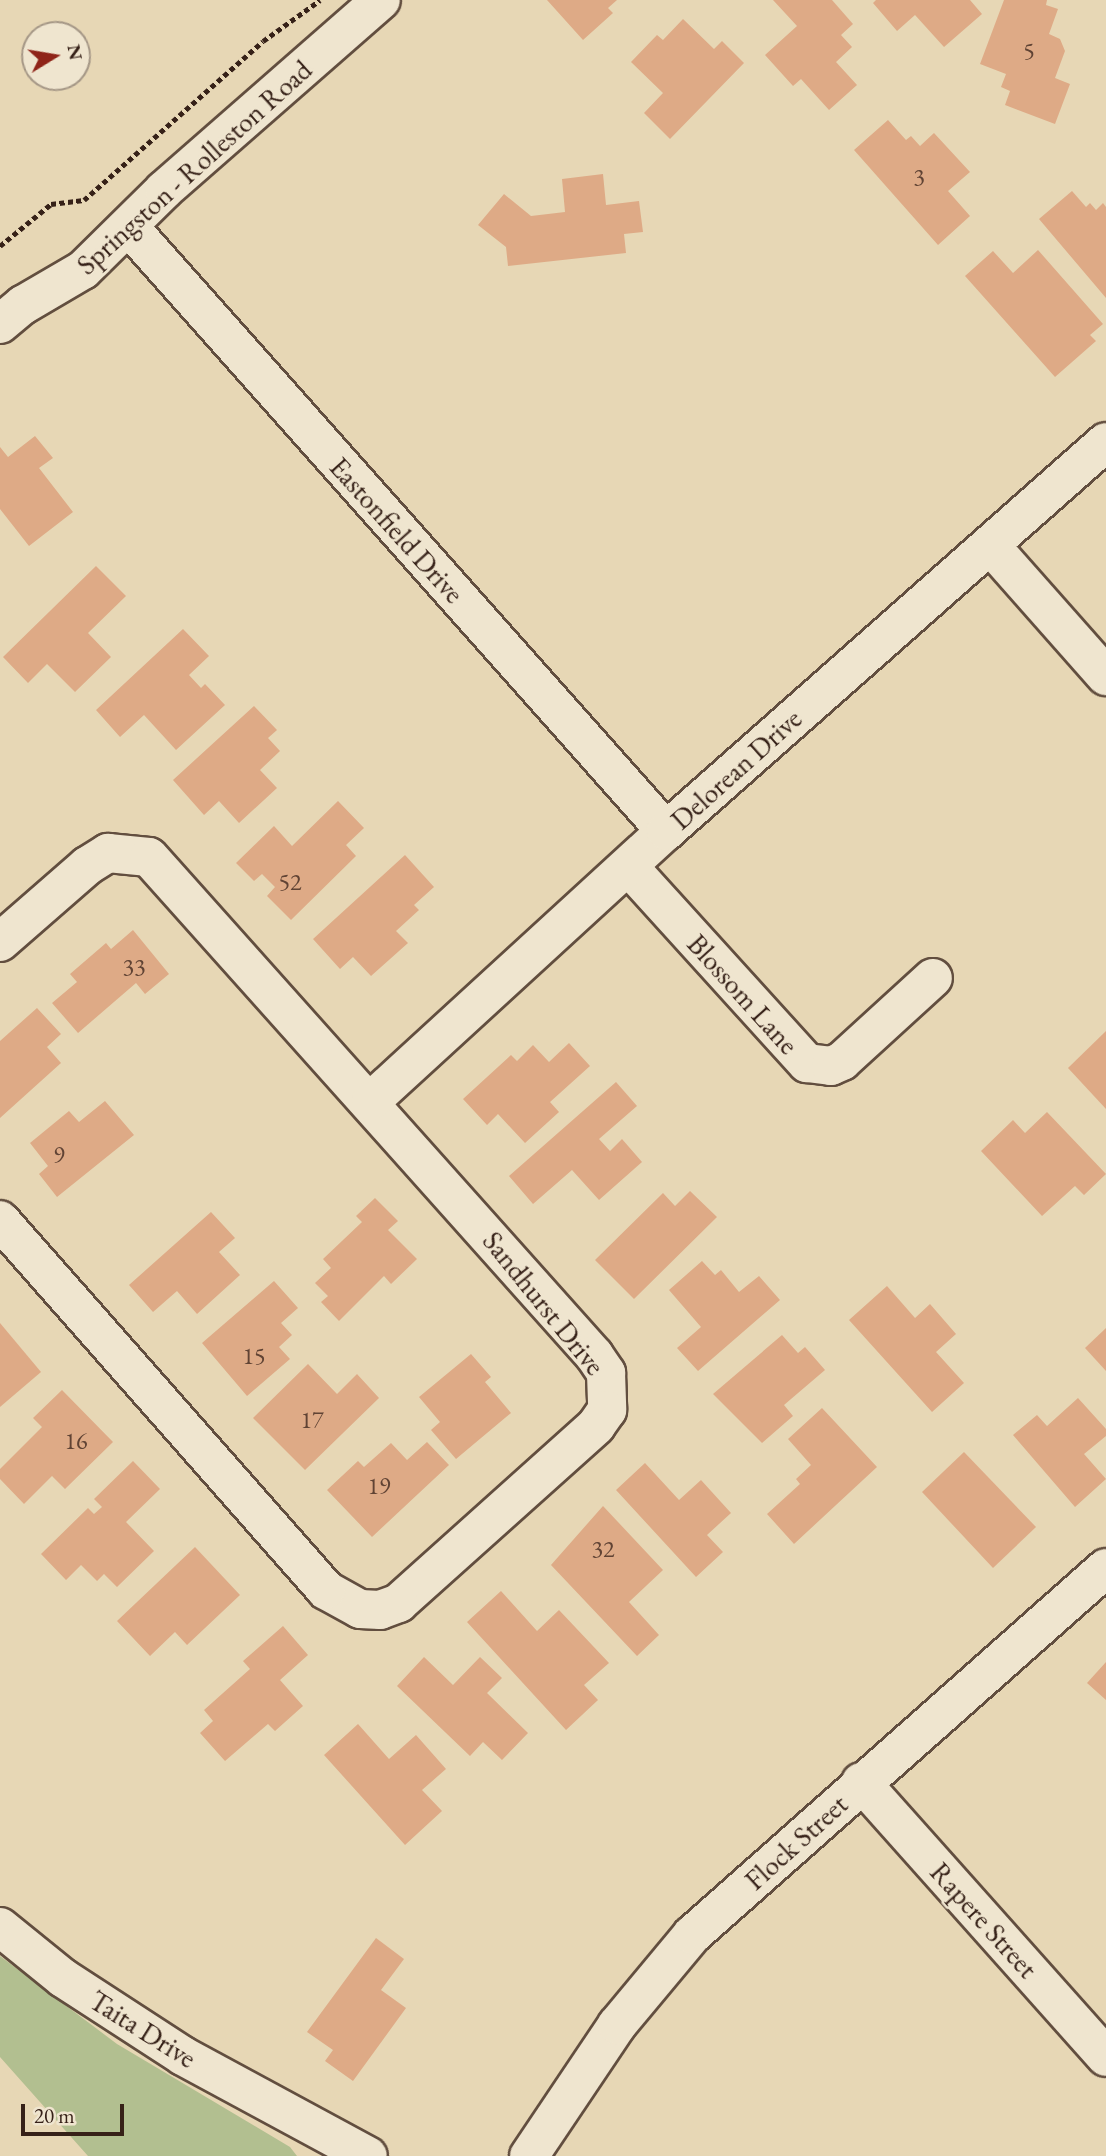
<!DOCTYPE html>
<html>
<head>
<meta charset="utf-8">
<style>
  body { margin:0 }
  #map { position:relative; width:1106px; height:2156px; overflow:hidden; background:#e7d7b5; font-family:"EB Garamond",serif }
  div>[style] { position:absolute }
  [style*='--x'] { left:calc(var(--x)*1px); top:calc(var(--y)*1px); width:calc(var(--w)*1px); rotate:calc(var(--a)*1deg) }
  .green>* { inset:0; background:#b2bf90 }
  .building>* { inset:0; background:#deaa86 }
  .path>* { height:4.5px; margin-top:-2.25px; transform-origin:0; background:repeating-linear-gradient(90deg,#362118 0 5px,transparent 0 8.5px) }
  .roads { filter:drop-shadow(2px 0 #624e3f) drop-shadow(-2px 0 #624e3f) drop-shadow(0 2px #624e3f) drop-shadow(0 -2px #624e3f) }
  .minor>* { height:38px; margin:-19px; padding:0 19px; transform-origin:19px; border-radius:19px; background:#efe5cf }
  .secondary>* { height:38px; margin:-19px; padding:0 19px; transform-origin:19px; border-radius:19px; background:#efe5cf }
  span { translate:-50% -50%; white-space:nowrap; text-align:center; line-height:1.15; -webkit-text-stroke:5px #efe5cf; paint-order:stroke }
  .number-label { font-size:24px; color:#604334 }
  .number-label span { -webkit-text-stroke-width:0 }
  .street-label { font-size:28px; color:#362118 }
  .north { position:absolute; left:21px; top:21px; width:70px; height:70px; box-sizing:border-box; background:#efe5cf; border:2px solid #a59786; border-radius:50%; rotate:79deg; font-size:19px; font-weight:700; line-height:28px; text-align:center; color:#362118 }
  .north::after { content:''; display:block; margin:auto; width:24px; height:32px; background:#8f2418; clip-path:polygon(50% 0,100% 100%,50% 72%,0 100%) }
  .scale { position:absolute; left:21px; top:2104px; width:103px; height:32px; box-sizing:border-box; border:4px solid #362118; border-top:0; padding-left:9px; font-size:21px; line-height:24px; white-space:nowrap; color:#362118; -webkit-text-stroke:5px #efe5cf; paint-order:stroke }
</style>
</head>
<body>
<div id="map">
  <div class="green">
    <i style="clip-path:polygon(0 1956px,117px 2044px,290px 2147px,297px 2156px,88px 2156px,0 2057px)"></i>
  </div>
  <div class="building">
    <i style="clip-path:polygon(547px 0,617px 0,608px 8px,613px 13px,583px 40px)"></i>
    <i style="clip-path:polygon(773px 0,832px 0,853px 24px,841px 35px,852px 47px,836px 62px,857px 85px,829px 110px,801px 79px,793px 86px,765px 55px,797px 26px)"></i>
    <i style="clip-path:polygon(876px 0,970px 0,982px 14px,944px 47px,915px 15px,897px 31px,873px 3px)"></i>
    <i style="clip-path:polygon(1004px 0,1047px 0,1046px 5px,1058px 9px,1049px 34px,1060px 39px,1065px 51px,1055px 78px,1070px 84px,1055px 124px,1005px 105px,1010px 91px,1001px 87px,1006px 74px,980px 64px)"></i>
    <i style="clip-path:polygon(683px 19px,714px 49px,722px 41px,744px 63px,670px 139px,644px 113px,663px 93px,631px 62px,657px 35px,663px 40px)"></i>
    <i style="clip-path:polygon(888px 120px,906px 140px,911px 136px,920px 146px,934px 133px,970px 172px,948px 191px,970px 216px,938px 245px,854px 150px)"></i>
    <i style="clip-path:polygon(603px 174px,606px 205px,639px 201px,643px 232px,624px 234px,626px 253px,508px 266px,506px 247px,478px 225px,504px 194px,531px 216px,565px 212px,562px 179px)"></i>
    <i style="clip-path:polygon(1072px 191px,1086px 207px,1090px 203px,1096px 210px,1103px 203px,1106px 207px,1106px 298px,1039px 219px)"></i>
    <i style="clip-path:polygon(1038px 250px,1103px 324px,1090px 335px,1096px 341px,1055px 377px,965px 276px,993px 251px,1013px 273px)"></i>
    <i style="clip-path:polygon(35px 436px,53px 458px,39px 468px,73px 512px,29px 546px,0 509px,0 447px,8px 457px)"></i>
    <i style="clip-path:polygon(96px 566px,126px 596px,88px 633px,111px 657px,75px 692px,47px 664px,28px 683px,3px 657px)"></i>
    <i style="clip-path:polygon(183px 629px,209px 656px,189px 675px,201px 688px,205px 684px,225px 705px,176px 750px,144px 715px,120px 737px,96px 710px)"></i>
    <i style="clip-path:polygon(254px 706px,277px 730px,268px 738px,280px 751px,260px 770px,277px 788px,239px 823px,219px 801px,204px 815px,173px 780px)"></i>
    <i style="clip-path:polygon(338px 801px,364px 828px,346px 845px,356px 856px,291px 920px,267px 896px,275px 887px,262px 874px,254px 881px,236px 863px,274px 826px,292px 846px)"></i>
    <i style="clip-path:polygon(405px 855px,434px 887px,414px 905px,419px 910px,396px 931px,408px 943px,371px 976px,353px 957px,340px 969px,313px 939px)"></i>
    <i style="clip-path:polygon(133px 930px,169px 974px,145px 994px,136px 983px,78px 1033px,52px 1003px,77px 982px,70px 974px,106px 943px,111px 949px)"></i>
    <i style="clip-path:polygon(37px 1008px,61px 1034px,47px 1047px,61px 1063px,0 1118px,0 1041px)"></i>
    <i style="clip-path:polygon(1106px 1031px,1106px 1109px,1068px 1068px)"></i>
    <i style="clip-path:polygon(569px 1043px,590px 1066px,550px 1102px,559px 1112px,525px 1143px,498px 1114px,487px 1125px,463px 1099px,511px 1055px,517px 1061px,533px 1045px,549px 1062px)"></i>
    <i style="clip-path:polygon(616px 1082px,637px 1106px,599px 1139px,610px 1151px,622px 1139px,642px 1162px,599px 1200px,572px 1170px,533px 1204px,509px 1176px)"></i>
    <i style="clip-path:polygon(105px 1101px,134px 1135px,57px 1197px,39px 1174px,48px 1166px,30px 1143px,69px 1111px,79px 1122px)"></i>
    <i style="clip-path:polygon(1047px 1112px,1106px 1174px,1084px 1195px,1075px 1186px,1042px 1216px,981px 1151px,1013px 1120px,1025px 1133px)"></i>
    <i style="clip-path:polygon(690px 1191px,717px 1217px,634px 1299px,595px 1260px,663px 1193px,675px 1206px)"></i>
    <i style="clip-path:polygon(375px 1198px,398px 1221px,388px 1230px,417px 1259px,391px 1284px,384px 1276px,339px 1321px,321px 1302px,328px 1296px,315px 1283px,331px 1268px,323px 1259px,362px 1222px,356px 1216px)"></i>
    <i style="clip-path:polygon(211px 1212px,235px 1238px,219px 1252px,240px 1275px,197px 1314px,177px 1291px,153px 1312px,129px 1285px)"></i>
    <i style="clip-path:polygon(702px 1261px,715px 1275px,721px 1270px,739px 1292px,759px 1276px,780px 1300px,698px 1371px,677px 1348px,701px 1327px,669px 1290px)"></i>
    <i style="clip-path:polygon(274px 1281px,298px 1308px,281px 1323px,292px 1335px,279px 1347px,290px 1359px,247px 1396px,202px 1343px)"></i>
    <i style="clip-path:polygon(887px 1286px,915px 1318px,930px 1304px,956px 1334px,936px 1352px,964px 1383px,932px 1412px,849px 1320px)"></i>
    <i style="clip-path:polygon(0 1323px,41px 1372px,0 1407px)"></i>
    <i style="clip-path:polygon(1106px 1328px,1106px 1371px,1085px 1348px)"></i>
    <i style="clip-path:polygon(782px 1335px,798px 1353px,805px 1347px,825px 1370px,784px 1405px,793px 1416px,762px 1443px,713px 1394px)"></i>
    <i style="clip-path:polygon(471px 1354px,491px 1377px,485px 1382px,511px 1413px,456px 1459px,431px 1430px,440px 1422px,419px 1397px)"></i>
    <i style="clip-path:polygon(308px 1364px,337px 1394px,357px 1374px,379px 1398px,305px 1470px,253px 1418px)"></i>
    <i style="clip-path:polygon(62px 1390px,113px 1442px,65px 1489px,52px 1476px,24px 1504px,0 1479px,0 1469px,42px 1427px,33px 1418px)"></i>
    <i style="clip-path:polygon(1078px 1398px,1106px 1429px,1106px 1436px,1084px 1454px,1106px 1479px,1075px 1507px,1013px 1435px,1037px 1415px,1047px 1426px)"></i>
    <i style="clip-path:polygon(822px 1408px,877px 1467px,794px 1544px,767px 1514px,800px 1484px,796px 1479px,811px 1465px,788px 1439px)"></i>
    <i style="clip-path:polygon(427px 1442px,449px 1465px,372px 1537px,327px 1490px,358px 1461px,364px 1467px,391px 1443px,407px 1460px)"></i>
    <i style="clip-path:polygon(964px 1452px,1036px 1527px,993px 1568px,922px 1492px)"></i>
    <i style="clip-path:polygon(133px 1461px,160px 1489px,126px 1522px,154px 1551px,117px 1587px,104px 1574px,97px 1581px,81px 1565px,66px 1580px,41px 1554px,88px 1508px,94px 1514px,102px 1507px,94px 1499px)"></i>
    <i style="clip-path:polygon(645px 1463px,679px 1500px,701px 1480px,731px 1513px,707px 1535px,723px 1552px,696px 1577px,616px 1490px)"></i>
    <i style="clip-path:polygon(603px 1506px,663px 1570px,629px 1602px,659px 1635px,637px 1656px,551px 1565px)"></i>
    <i style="clip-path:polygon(195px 1547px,240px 1595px,187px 1645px,175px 1632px,150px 1656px,117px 1621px)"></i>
    <i style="clip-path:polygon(501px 1591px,537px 1631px,559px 1610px,609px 1663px,584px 1685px,598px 1700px,566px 1730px,467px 1622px)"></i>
    <i style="clip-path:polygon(283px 1626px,308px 1655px,280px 1680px,303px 1706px,275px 1731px,268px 1724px,225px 1761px,200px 1733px,213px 1721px,204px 1710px,250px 1669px,243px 1661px)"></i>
    <i style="clip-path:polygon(424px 1657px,453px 1685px,480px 1657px,502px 1678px,487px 1693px,528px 1733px,502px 1760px,483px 1742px,470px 1756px,397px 1686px)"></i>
    <i style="clip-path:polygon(1106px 1662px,1106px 1700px,1087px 1683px)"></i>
    <i style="clip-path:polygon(358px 1724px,389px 1759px,416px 1735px,446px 1769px,422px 1790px,442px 1811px,405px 1845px,324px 1755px)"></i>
    <i style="clip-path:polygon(376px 1938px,404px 1959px,381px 1990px,406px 2008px,353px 2081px,325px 2061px,333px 2050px,307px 2032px)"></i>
  </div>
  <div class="path">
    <i style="--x:0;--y:246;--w:66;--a:-39.5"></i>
    <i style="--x:51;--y:204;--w:33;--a:-7"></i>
    <i style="--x:84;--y:200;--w:239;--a:-41.6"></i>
    <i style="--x:263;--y:41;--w:70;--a:-35.7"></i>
  </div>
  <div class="roads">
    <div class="minor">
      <i style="--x:130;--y:228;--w:807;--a:48.37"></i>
      <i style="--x:990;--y:545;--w:175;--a:48.5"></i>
      <i style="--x:629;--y:867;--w:265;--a:47.8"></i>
      <i style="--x:807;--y:1063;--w:24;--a:7"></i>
      <i style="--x:831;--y:1066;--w:12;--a:-24"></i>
      <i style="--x:842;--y:1061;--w:123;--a:-42.4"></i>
      <i style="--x:0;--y:942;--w:116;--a:-41.1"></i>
      <i style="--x:87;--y:866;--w:25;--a:-32"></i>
      <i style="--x:108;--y:853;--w:41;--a:5.6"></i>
      <i style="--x:149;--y:857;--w:668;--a:48.22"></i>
      <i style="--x:594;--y:1355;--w:22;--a:56"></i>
      <i style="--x:606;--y:1373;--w:37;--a:88"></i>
      <i style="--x:607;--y:1410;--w:19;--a:125"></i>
      <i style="--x:596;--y:1426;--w:265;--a:138.1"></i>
      <i style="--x:399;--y:1603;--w:20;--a:160"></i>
      <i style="--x:380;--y:1610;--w:20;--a:-177"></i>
      <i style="--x:360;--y:1609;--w:39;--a:-151"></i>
      <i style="--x:326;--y:1590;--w:493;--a:-131.4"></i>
      <i style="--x:371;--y:1101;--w:400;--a:-42.5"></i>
      <i style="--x:666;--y:831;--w:587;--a:-41.48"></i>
      <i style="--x:861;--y:1782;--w:368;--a:48.3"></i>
      <i style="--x:0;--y:1927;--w:81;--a:39"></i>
      <i style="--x:63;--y:1978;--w:143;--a:33"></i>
      <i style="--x:183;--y:2056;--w:210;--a:28.4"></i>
      <i style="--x:529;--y:2156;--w:158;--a:-56.1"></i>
      <i style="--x:617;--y:2025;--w:117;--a:-50.2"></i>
      <i style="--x:692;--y:1935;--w:553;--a:-41.56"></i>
    </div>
    <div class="secondary">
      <i style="--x:0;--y:324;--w:30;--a:-40"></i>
      <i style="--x:23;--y:305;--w:69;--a:-30.3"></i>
      <i style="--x:83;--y:270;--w:114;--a:-44.6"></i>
      <i style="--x:164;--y:190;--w:288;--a:-41.2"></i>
    </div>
  </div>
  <div class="number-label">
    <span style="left:1029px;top:51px">5</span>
    <span style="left:919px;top:177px">3</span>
    <span style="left:290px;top:882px">52</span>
    <span style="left:134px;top:967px">33</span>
    <span style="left:59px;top:1155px">9</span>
    <span style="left:254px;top:1356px">15</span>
    <span style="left:312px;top:1420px">17</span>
    <span style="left:76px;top:1441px">16</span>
    <span style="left:379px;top:1486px">19</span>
    <span style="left:603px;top:1549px">32</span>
  </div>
  <div class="street-label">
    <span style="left:194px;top:167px;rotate:-42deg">Springston - Rolleston Road</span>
    <span style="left:397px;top:530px;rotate:48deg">Eastonfield Drive</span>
    <span style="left:736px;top:769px;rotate:-42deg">Delorean Drive</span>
    <span style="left:743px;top:994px;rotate:48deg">Blossom Lane</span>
    <span style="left:544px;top:1303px;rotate:51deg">Sandhurst Drive</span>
    <span style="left:796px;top:1842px;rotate:-42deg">Flock Street</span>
    <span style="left:984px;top:1920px;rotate:48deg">Rapere Street</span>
    <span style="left:143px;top:2029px;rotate:32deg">Taita Drive</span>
  </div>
  <div class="north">N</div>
  <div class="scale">20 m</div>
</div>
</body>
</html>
